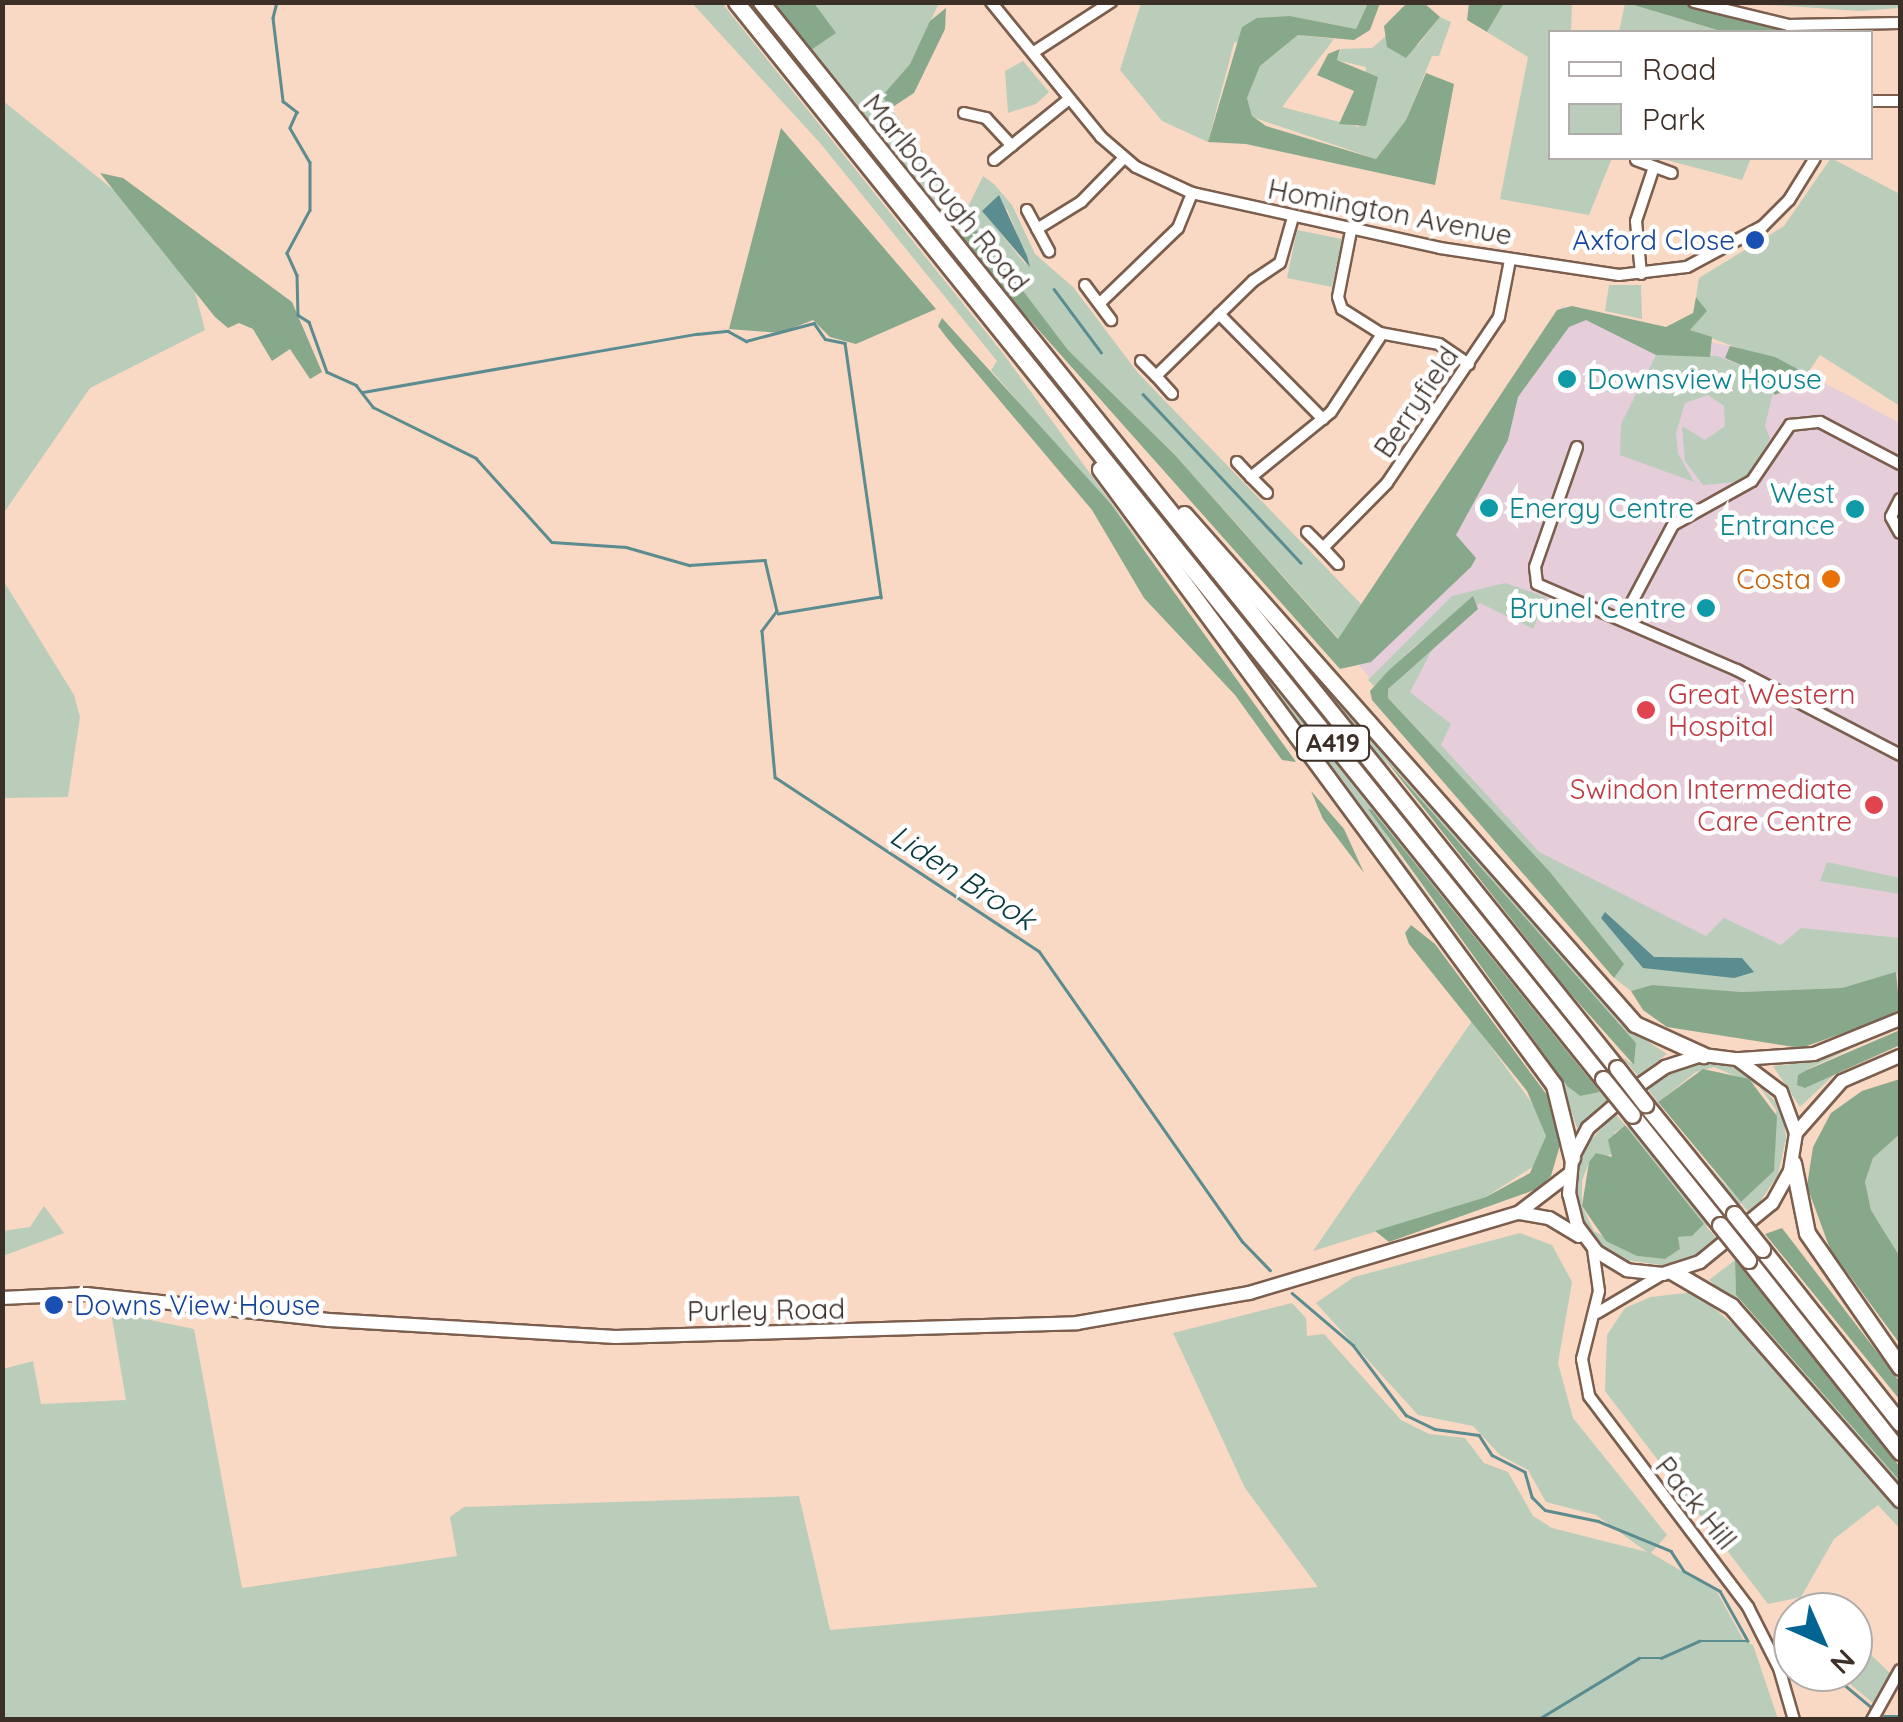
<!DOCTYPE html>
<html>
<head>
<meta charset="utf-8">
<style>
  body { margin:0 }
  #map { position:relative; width:1903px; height:1722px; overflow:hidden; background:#f9d8c4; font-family:Quicksand,sans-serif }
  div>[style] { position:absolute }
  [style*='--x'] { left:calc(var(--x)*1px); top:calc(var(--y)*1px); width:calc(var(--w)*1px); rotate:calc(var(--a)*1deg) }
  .medical>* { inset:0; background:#e5ceda }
  .green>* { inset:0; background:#b9cdba }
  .forest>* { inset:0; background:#88a88b }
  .water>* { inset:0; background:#5a8c90 }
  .stream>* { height:2.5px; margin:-1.25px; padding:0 1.25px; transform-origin:1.25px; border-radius:1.25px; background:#5a8c90 }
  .roads { filter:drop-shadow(2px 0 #7b5e4d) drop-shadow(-2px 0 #7b5e4d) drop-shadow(0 2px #7b5e4d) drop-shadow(0 -2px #7b5e4d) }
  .minor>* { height:10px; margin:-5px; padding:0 5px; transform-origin:5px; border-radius:5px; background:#fff }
  .major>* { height:12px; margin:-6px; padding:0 6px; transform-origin:6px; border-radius:6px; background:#fff }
  .highway>* { height:15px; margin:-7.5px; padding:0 7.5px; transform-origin:7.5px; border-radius:7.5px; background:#fff }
  .bridges { filter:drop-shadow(2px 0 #7b5e4d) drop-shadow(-2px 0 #7b5e4d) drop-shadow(0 2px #7b5e4d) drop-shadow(0 -2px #7b5e4d) }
  .highway-bridge>* { height:15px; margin:-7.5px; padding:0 7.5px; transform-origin:7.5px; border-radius:7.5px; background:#fff }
  .dots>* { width:28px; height:28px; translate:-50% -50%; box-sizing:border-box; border:5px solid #fff; border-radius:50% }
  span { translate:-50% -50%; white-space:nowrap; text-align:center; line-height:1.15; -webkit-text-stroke:9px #fff; paint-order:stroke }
  .shield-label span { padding:2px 8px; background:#fff; border:2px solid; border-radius:8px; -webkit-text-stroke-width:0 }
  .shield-label { font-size:25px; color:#3c2f27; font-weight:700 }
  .street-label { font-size:28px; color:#3c2f27 }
  .transit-label { font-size:28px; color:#164399 }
  .right { translate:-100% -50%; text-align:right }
  .left { translate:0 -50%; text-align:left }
  .culture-label { font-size:28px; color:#0d838f }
  .food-label { font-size:28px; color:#c56008 }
  .health-label { font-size:28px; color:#be3a42 }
  .water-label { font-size:30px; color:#05393c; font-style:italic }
  .frame { position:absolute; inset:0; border:5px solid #3c2f27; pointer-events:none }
  .legend { position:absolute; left:1548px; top:30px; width:325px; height:130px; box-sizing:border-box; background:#fff; border:2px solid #b1aca9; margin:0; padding:12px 18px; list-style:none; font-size:30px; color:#3c2f27 }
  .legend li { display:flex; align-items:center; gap:20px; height:50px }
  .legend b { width:50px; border:2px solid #b1aca9 }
  .north { position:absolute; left:1773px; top:1592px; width:100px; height:100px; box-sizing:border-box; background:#fff; border:2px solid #b1aca9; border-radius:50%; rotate:135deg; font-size:28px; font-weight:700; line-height:40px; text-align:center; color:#3c2f27 }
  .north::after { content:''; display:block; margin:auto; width:35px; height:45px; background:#016493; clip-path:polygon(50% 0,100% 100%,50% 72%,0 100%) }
</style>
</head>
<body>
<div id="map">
  <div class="medical">
    <i style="clip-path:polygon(1562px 306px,1775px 357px,1900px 423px,1900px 1009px,1655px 1012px,1428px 753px,1339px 639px)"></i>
  </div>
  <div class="green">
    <i style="clip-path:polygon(1900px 2px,1900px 8px,1859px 11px,1745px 3px)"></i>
    <i style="clip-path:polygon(692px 3px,722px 3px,1005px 356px,1144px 548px,991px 370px,997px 361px,820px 143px)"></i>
    <i style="clip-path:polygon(evenodd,814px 3px,939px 3px,910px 64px,882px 96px,966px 211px,983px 176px,994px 184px,1012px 205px,1035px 254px,1073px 287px,1138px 373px,1362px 605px,1339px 639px,1175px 455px,1068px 350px,968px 224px,960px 235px,970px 249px,811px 50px,835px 33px,814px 3px,1007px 209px,1017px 234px,1026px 265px,983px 211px,1007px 209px)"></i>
    <i style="clip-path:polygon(1141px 3px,1368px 3px,1356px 29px,1290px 16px,1234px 43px,1208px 142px,1162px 121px,1120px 70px)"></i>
    <i style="clip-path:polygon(1504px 3px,1572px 3px,1571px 32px,1550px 32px,1550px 158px,1612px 158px,1589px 215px,1500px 199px,1528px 57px,1487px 32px)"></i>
    <i style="clip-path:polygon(1625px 3px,1627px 3px,1724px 32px,1619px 32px)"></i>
    <i style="clip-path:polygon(1440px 17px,1451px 22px,1439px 56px,1432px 56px,1406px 120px,1376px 159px,1252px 117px,1247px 98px,1260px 66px,1298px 35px,1334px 39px,1282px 107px,1359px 127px,1366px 67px,1337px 60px,1341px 49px,1372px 48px,1386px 36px,1418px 45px)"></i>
    <i style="clip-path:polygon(1023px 61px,1049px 92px,1036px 104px,1008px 113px,1005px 71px)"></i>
    <i style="clip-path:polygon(3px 101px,120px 195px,195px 292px,205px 330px,90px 388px,3px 514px)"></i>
    <i style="clip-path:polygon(1659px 158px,1751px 158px,1742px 180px)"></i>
    <i style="clip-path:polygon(1831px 158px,1900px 194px,1900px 406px,1820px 355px,1807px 374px,1690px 330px,1706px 311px,1696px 297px,1699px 278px,1784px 226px)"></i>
    <i style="clip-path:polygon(922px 218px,1611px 1071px,1607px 1074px,1439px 866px)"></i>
    <i style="clip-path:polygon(1297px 230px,1342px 239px,1332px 287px,1287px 278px)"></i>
    <i style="clip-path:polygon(1609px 285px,1641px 285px,1642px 319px,1605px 311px)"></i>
    <i style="clip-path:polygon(1656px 355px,1717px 356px,1757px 372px,1774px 388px,1765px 426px,1770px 438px,1748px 481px,1703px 485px,1685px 461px,1682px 426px,1705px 440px,1725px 426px,1724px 406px,1708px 395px,1685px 403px,1676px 433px,1678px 453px,1694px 482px,1620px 455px,1621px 424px)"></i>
    <i style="clip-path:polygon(3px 580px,74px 695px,80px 717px,68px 797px,3px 798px)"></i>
    <i style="clip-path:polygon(1505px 583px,1546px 597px,1533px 629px,1480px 603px,1415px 646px,1374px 686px,1368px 680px,1452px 596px)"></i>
    <i style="clip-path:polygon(1209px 603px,1595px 1085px,1372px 810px,1396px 852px,1567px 1086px,1580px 1096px,1600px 1092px,1607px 1100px,1577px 1128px,1560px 1079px)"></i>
    <i style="clip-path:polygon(1277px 627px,1621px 1024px,1667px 1054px,1638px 1076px,1622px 1057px,1634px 1065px,1636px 1043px,1384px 758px,1396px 779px)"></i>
    <i style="clip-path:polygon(1434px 646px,1410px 692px,1451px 724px,1441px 745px,1539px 852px,1706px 936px,1724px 918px,1781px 945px,1801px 928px,1900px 938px,1900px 972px,1842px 988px,1741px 992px,1652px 985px,1631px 991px,1614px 978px,1623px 963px,1550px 872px,1388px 698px,1388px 689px)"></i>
    <i style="clip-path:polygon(1827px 862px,1900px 878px,1900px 894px,1820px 881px)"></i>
    <i style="clip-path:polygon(1472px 1021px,1542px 1117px,1546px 1136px,1537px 1164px,1486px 1197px,1313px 1251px)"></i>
    <i style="clip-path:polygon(1900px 1025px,1808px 1069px,1814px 1084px,1827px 1074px,1900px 1045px,1839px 1070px,1800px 1107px,1773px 1066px,1816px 1061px)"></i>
    <i style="clip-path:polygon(1713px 1062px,1743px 1070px,1782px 1108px,1786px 1138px,1778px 1175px,1751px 1215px,1741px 1203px,1736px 1206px,1655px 1106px,1741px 1202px,1774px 1171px,1776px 1110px,1759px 1086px,1714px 1067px,1696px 1072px,1658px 1102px,1647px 1088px,1675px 1069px)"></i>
    <i style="clip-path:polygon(1615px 1113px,1625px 1125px,1614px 1133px,1615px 1153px,1589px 1162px,1582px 1181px,1582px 1206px,1594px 1231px,1637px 1256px,1665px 1259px,1680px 1249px,1678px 1237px,1692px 1236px,1704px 1224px,1627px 1127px,1632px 1124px,1710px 1222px,1706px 1226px,1718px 1240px,1699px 1256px,1668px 1266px,1625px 1260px,1602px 1247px,1582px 1222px,1574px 1184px,1579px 1154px)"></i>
    <i style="clip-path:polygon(1900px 1134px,1900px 1257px,1871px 1210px,1865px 1182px,1873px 1158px)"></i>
    <i style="clip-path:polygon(44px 1206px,64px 1233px,3px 1256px,3px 1231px,30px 1227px)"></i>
    <i style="clip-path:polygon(1520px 1233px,1552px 1245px,1572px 1282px,1558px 1363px,1573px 1418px,1667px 1535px,1651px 1553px,1717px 1592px,1744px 1641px,1753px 1645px,1778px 1719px,3px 1719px,3px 1369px,33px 1361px,41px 1404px,126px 1400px,111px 1312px,194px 1329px,242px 1588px,457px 1556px,450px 1517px,464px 1507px,799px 1496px,830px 1630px,1318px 1587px,1245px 1488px,1173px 1333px,1292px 1303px,1306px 1318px,1307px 1336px,1324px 1334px,1401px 1420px,1429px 1434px,1465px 1438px,1484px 1463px,1508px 1472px,1533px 1516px,1552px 1528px,1647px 1552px,1596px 1515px,1546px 1502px,1528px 1470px,1500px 1455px,1473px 1426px,1418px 1415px,1316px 1303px,1354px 1277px)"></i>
    <i style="clip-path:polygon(1757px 1253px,1900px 1433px,1900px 1441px,1753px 1256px)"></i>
    <i style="clip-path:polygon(1735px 1260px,1736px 1296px,1900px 1481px,1900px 1489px,1764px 1329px,1709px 1280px)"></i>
    <i style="clip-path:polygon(1695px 1292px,1748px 1337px,1900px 1508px,1900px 1529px,1878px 1505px,1834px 1539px,1801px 1597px,1768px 1604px,1605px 1391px,1607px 1335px,1625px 1308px,1651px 1297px)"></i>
    <i style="clip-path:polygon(1867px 1651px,1892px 1675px,1873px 1703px,1850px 1684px)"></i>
  </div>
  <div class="forest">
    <i style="clip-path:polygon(1408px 2px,1424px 3px,1440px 17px,1406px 58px,1387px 47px,1384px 26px)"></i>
    <i style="clip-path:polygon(773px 3px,814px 3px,836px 33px,811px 50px)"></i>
    <i style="clip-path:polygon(1368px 3px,1380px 3px,1370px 30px,1354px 40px,1298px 35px,1260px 66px,1247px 98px,1252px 116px,1266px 126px,1376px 159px,1406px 120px,1426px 73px,1454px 84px,1435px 185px,1246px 144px,1208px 142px,1242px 27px,1257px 18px,1290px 16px,1356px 29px)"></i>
    <i style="clip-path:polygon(1469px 3px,1469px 2px,1504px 3px,1487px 32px,1467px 20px)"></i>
    <i style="clip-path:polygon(1627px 3px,1679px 3px,1808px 32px,1724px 32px)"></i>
    <i style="clip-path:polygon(946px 8px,945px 29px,914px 93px,891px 108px,882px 96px,910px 64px,930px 21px)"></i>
    <i style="clip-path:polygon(1340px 49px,1337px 60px,1378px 77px,1366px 126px,1339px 124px,1354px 91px,1317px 75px,1328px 54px)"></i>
    <i style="clip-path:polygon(781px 128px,936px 309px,856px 344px,830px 337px,813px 320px,780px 333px,729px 329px)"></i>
    <i style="clip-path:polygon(100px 173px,123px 178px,292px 302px,322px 372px,310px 379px,290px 349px,272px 361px,253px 329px,239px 323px,228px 328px,215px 317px)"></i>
    <i style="clip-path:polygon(962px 223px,975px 228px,1068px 350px,1175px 455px,1338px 639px,1557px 310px,1572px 306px,1666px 327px,1693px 313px,1696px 297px,1707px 311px,1690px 330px,1712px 337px,1710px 357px,1656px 355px,1586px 320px,1569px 327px,1518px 397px,1508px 440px,1456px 535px,1476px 558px,1471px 567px,1371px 662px,1340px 669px,1020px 309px,960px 235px)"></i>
    <i style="clip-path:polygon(942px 318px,1110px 503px,1296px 762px,1282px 760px,1235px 695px,1144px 598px,1092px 510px,947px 338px,938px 326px)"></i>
    <i style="clip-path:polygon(1730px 346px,1775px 357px,1803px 372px,1804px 380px,1775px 395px,1757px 372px,1725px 358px)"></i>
    <i style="clip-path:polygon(1473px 596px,1478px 609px,1388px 689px,1388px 698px,1550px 872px,1624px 964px,1614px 978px,1372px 700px,1370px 691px,1388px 671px)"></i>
    <i style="clip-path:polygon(1384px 758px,1636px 1043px,1634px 1065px,1568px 991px)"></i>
    <i style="clip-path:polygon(1311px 791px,1344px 829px,1364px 873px,1323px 819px)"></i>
    <i style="clip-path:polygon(1368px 809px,1372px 810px,1600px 1092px,1580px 1096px,1567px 1086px)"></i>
    <i style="clip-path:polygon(1411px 925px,1435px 944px,1544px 1091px,1556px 1108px,1560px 1145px,1551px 1176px,1537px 1189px,1389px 1242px,1375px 1231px,1486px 1197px,1530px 1173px,1546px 1136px,1527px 1091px,1409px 944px,1405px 933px)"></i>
    <i style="clip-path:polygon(1896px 972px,1900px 1013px,1801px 1048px,1667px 1027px,1643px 1010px,1631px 991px,1652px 985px,1741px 992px,1842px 988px)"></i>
    <i style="clip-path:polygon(1900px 1030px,1900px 1045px,1805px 1088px,1797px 1085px,1798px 1075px,1807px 1070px)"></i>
    <i style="clip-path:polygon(1703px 1069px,1749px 1079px,1777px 1116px,1774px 1171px,1741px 1202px,1658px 1102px)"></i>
    <i style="clip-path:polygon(1900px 1079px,1900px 1134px,1873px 1158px,1865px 1182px,1871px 1210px,1900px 1257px,1900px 1344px,1830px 1249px,1807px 1186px,1813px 1147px,1831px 1113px,1862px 1091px)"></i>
    <i style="clip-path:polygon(1625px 1125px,1704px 1224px,1692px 1236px,1678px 1237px,1680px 1249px,1665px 1259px,1637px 1256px,1606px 1241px,1582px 1206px,1589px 1162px,1596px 1153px,1612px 1157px,1608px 1140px)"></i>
    <i style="clip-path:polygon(1782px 1228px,1900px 1382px,1900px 1400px,1765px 1234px)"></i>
    <i style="clip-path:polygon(1735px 1260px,1900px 1467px,1900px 1481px,1736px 1295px)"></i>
  </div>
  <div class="water">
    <i style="clip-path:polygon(999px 195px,1027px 256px,1030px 267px,982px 211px)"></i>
    <i style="clip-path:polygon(1605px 912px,1654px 957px,1742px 958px,1754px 972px,1734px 978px,1643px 968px,1601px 918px)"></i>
  </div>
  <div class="stream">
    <i style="--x:277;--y:2;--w:16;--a:104"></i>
    <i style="--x:273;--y:18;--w:84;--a:83.1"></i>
    <i style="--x:283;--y:101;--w:18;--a:38"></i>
    <i style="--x:297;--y:112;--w:17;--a:114"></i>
    <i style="--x:290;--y:128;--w:39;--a:60"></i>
    <i style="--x:310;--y:162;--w:48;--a:90"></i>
    <i style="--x:310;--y:210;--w:49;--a:118.1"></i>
    <i style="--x:287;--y:253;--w:24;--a:66"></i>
    <i style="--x:297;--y:275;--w:40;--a:88.6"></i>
    <i style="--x:298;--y:315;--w:13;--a:32"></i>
    <i style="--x:309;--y:322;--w:53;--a:70.2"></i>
    <i style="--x:327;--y:372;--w:32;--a:24"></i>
    <i style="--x:356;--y:385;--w:28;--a:52"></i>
    <i style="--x:373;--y:407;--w:115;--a:26.3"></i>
    <i style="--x:476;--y:458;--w:113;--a:47.9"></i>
    <i style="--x:552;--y:542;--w:74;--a:3.9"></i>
    <i style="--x:626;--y:547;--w:66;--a:15.9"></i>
    <i style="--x:689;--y:565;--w:76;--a:-3.8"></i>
    <i style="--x:765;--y:560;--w:52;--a:76.8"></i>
    <i style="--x:777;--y:611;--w:25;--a:127"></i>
    <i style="--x:762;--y:631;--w:147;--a:84.9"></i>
    <i style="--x:775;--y:777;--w:316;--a:33.4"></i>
    <i style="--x:1039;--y:951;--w:355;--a:55"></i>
    <i style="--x:1243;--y:1242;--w:39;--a:46"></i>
    <i style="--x:1054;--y:289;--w:79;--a:53.3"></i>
    <i style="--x:363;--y:392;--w:339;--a:-9.9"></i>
    <i style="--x:697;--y:334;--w:31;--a:-6"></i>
    <i style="--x:728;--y:331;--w:21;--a:29"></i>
    <i style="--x:746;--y:341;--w:70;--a:-14.8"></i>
    <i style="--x:814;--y:323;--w:19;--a:55"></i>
    <i style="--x:825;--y:339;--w:20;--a:11"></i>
    <i style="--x:845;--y:343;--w:257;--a:81.9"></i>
    <i style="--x:881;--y:597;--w:104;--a:170.6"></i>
    <i style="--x:1143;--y:394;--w:231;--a:46.9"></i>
    <i style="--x:1292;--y:1293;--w:80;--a:40.4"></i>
    <i style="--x:1353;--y:1345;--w:88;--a:52.9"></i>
    <i style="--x:1406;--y:1415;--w:32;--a:26"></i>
    <i style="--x:1435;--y:1429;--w:44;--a:7.8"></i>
    <i style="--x:1479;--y:1435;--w:24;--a:57"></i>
    <i style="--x:1492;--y:1455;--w:37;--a:27"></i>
    <i style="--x:1525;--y:1472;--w:26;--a:74"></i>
    <i style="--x:1532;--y:1497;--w:18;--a:45"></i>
    <i style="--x:1545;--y:1510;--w:54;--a:11.7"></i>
    <i style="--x:1598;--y:1521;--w:79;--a:22.3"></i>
    <i style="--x:1671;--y:1551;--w:24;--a:57"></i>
    <i style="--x:1684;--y:1571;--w:41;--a:29.1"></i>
    <i style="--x:1720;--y:1591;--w:57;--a:60.8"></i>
    <i style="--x:1829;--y:1672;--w:55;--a:39.8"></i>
    <i style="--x:1884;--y:1716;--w:16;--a:0"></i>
    <i style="--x:1537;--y:1720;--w:119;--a:-31.3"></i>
    <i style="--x:1639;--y:1658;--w:22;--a:0"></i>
    <i style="--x:1661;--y:1658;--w:42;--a:-24.1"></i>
    <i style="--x:1699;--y:1641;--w:49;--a:0"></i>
  </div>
  <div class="roads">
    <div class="minor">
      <i style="--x:991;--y:2;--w:174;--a:50.8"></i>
      <i style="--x:1101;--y:137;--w:46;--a:40.6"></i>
      <i style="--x:1136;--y:167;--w:62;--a:24.9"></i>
      <i style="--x:1192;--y:193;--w:254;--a:12.5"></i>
      <i style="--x:1440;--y:248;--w:181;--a:8.6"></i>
      <i style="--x:1619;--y:275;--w:68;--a:-6.7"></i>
      <i style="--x:1687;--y:267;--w:86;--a:-28.3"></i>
      <i style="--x:1763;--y:226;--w:37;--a:-45"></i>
      <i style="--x:1789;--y:200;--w:49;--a:-58.2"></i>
      <i style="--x:1694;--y:2;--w:97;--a:13.7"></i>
      <i style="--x:1788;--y:25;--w:112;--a:-1"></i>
      <i style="--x:1034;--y:52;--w:92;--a:-33"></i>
      <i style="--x:1870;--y:101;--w:30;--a:0"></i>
      <i style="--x:964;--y:113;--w:23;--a:13"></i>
      <i style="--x:986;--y:118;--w:38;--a:47"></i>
      <i style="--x:994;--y:160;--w:97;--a:-39.1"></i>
      <i style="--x:1636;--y:160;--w:38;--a:20"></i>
      <i style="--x:1027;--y:210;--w:47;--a:61.8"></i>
      <i style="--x:1037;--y:229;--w:52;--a:-31.5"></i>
      <i style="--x:1081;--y:202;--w:60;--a:-45.7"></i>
      <i style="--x:1351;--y:231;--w:67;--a:101.1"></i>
      <i style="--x:1338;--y:297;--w:13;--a:72"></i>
      <i style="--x:1342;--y:309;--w:45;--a:32.3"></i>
      <i style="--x:1380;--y:333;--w:60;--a:10.6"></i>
      <i style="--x:1439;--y:344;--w:36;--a:34"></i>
      <i style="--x:1641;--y:274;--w:53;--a:-95.4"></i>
      <i style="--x:1636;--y:221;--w:57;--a:-71.6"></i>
      <i style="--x:1085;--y:285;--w:44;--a:53.4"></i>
      <i style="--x:1100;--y:303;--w:108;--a:-43.9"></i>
      <i style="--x:1178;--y:228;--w:38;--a:-68"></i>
      <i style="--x:1219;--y:314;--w:148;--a:45.3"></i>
      <i style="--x:1141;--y:361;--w:21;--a:45"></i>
      <i style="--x:1156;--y:376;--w:136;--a:-44.4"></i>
      <i style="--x:1253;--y:281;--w:32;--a:-34"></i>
      <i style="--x:1280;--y:263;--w:48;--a:-74.2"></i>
      <i style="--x:1156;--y:376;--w:24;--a:48"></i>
      <i style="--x:1577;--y:447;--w:127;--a:109.3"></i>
      <i style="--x:1535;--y:567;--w:17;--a:83"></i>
      <i style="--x:1537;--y:584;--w:218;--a:23.3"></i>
      <i style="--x:1737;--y:670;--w:184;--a:27.5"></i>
      <i style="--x:1237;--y:462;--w:21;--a:47"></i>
      <i style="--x:1267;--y:493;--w:23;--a:-135"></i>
      <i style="--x:1251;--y:477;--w:103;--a:-39.1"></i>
      <i style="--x:1331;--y:412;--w:93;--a:-56.8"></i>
      <i style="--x:1900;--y:499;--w:20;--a:117"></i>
      <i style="--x:1891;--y:517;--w:18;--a:61"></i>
      <i style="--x:1307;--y:532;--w:23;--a:45"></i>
      <i style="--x:1323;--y:548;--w:91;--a:-45.4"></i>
      <i style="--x:1387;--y:483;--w:200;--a:-56"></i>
      <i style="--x:1499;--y:317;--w:58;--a:-79.1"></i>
      <i style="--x:1323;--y:548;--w:22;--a:47"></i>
      <i style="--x:1623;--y:619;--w:106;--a:-62"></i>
      <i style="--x:1673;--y:525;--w:90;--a:-29.1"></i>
      <i style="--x:1752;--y:481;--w:68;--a:-55.8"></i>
      <i style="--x:1790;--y:425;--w:30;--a:-6"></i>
      <i style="--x:1820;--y:422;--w:90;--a:27.7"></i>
      <i style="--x:1593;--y:1249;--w:42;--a:81.9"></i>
      <i style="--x:1599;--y:1291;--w:70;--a:104"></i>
      <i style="--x:1582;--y:1359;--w:38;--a:79"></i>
      <i style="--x:1589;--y:1396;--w:264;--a:53"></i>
      <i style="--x:1748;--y:1607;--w:68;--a:63.1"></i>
      <i style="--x:1779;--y:1668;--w:54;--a:73.9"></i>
      <i style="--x:1597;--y:1313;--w:77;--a:-30.6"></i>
      <i style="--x:1872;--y:1720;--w:57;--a:-60.8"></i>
    </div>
    <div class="major">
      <i style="--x:1703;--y:1055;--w:34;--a:7"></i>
      <i style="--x:1737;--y:1059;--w:55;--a:36.9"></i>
      <i style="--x:1781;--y:1092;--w:44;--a:69.9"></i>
      <i style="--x:1796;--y:1133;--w:38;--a:99"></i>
      <i style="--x:1790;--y:1171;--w:37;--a:119"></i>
      <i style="--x:1772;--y:1203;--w:93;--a:140.7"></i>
      <i style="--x:1700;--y:1262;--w:39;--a:162"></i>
      <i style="--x:1663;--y:1274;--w:36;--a:-174"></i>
      <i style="--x:1627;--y:1270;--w:35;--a:-149"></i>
      <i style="--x:1597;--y:1252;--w:34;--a:-127"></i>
      <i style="--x:1577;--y:1225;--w:32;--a:-104"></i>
      <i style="--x:1569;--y:1194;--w:36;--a:-85"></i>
      <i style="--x:1572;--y:1158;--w:34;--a:-62"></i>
      <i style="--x:1588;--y:1128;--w:57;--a:-40.7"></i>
      <i style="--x:1631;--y:1091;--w:42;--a:-35.2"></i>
      <i style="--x:1665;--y:1067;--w:40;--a:-18"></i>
      <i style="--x:1740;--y:1059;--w:74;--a:-3.9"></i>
      <i style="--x:1814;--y:1054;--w:93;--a:-22.1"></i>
      <i style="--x:1796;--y:1133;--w:69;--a:-48.5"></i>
      <i style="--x:1842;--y:1081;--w:63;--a:-23.3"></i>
      <i style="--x:1520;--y:1213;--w:29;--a:10"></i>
      <i style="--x:1549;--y:1218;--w:35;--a:31"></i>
      <i style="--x:2;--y:1298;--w:84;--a:-2.7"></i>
      <i style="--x:86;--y:1294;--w:244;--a:6.1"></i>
      <i style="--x:329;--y:1320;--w:287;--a:3.4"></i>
      <i style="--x:615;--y:1337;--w:462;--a:-1.7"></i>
      <i style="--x:1077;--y:1323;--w:175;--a:-9.9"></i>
      <i style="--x:1249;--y:1293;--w:281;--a:-16.6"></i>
      <i style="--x:1518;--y:1213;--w:64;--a:-37.4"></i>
    </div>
    <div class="highway">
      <i style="--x:736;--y:2;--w:1383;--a:51.17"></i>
      <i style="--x:761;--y:2;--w:1367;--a:51.24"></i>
      <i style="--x:1100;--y:469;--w:765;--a:53.61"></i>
      <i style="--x:1554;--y:1085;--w:75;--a:76.1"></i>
      <i style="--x:1184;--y:514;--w:681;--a:48.51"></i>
      <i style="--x:1635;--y:1024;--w:75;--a:24.5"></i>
      <i style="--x:1645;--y:1104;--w:141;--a:51"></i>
      <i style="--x:1632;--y:1115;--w:141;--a:51.3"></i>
      <i style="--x:1793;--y:1163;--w:71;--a:78.7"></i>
      <i style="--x:1807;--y:1233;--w:163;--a:55.2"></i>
      <i style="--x:1762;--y:1249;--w:222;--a:51.6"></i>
      <i style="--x:1748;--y:1260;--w:245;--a:51.6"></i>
      <i style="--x:1673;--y:1272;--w:67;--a:30.4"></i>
      <i style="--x:1731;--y:1306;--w:257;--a:48.8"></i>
    </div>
  </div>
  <div class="bridges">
    <div class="highway-bridge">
      <i style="--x:1617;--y:1068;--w:46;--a:52.1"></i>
      <i style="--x:1603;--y:1079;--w:46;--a:51.1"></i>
      <i style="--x:1734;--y:1214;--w:45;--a:51.3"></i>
      <i style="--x:1720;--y:1225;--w:45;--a:51.3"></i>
    </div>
  </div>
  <div class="dots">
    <i style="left:1755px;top:240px;background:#1a4fb4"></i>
    <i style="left:1567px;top:379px;background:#0f9aa8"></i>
    <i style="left:1489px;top:508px;background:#0f9aa8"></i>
    <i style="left:1855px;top:509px;background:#0f9aa8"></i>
    <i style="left:1831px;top:579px;background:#e8710a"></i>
    <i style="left:1706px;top:608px;background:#0f9aa8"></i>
    <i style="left:1646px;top:710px;background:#e0444e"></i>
    <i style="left:1874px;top:805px;background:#e0444e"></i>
    <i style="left:54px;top:1305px;background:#1a4fb4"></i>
  </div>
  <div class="shield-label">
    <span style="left:1333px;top:743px">A419</span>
  </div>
  <div class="street-label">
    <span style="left:946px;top:193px;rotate:51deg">Marlborough Road</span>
    <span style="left:1390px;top:212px;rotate:11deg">Homington Avenue</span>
    <span style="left:1416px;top:402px;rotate:-56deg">Berryfield</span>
    <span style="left:766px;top:1310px;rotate:-1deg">Purley Road</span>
    <span style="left:1696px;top:1503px;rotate:51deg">Pack Hill</span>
  </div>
  <div class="transit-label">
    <span class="right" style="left:1735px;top:240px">Axford Close</span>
    <span class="left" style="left:74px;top:1305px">Downs View House</span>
  </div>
  <div class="culture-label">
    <span class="left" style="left:1587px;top:379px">Downsview House</span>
    <span class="right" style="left:1835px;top:509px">West<br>Entrance</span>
    <span class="left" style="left:1509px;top:508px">Energy Centre</span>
    <span class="right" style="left:1686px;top:608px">Brunel Centre</span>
  </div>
  <div class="food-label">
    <span class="right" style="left:1811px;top:579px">Costa</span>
  </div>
  <div class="health-label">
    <span class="left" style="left:1668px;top:710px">Great Western<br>Hospital</span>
    <span class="right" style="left:1852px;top:805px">Swindon Intermediate<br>Care Centre</span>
  </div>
  <div class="water-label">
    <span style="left:963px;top:877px;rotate:33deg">Liden Brook</span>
  </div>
  <div class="frame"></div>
  <ul class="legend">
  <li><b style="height:12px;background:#fff"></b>Road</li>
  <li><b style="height:28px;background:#b9cdba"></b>Park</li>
  </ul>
  <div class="north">N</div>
</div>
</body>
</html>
